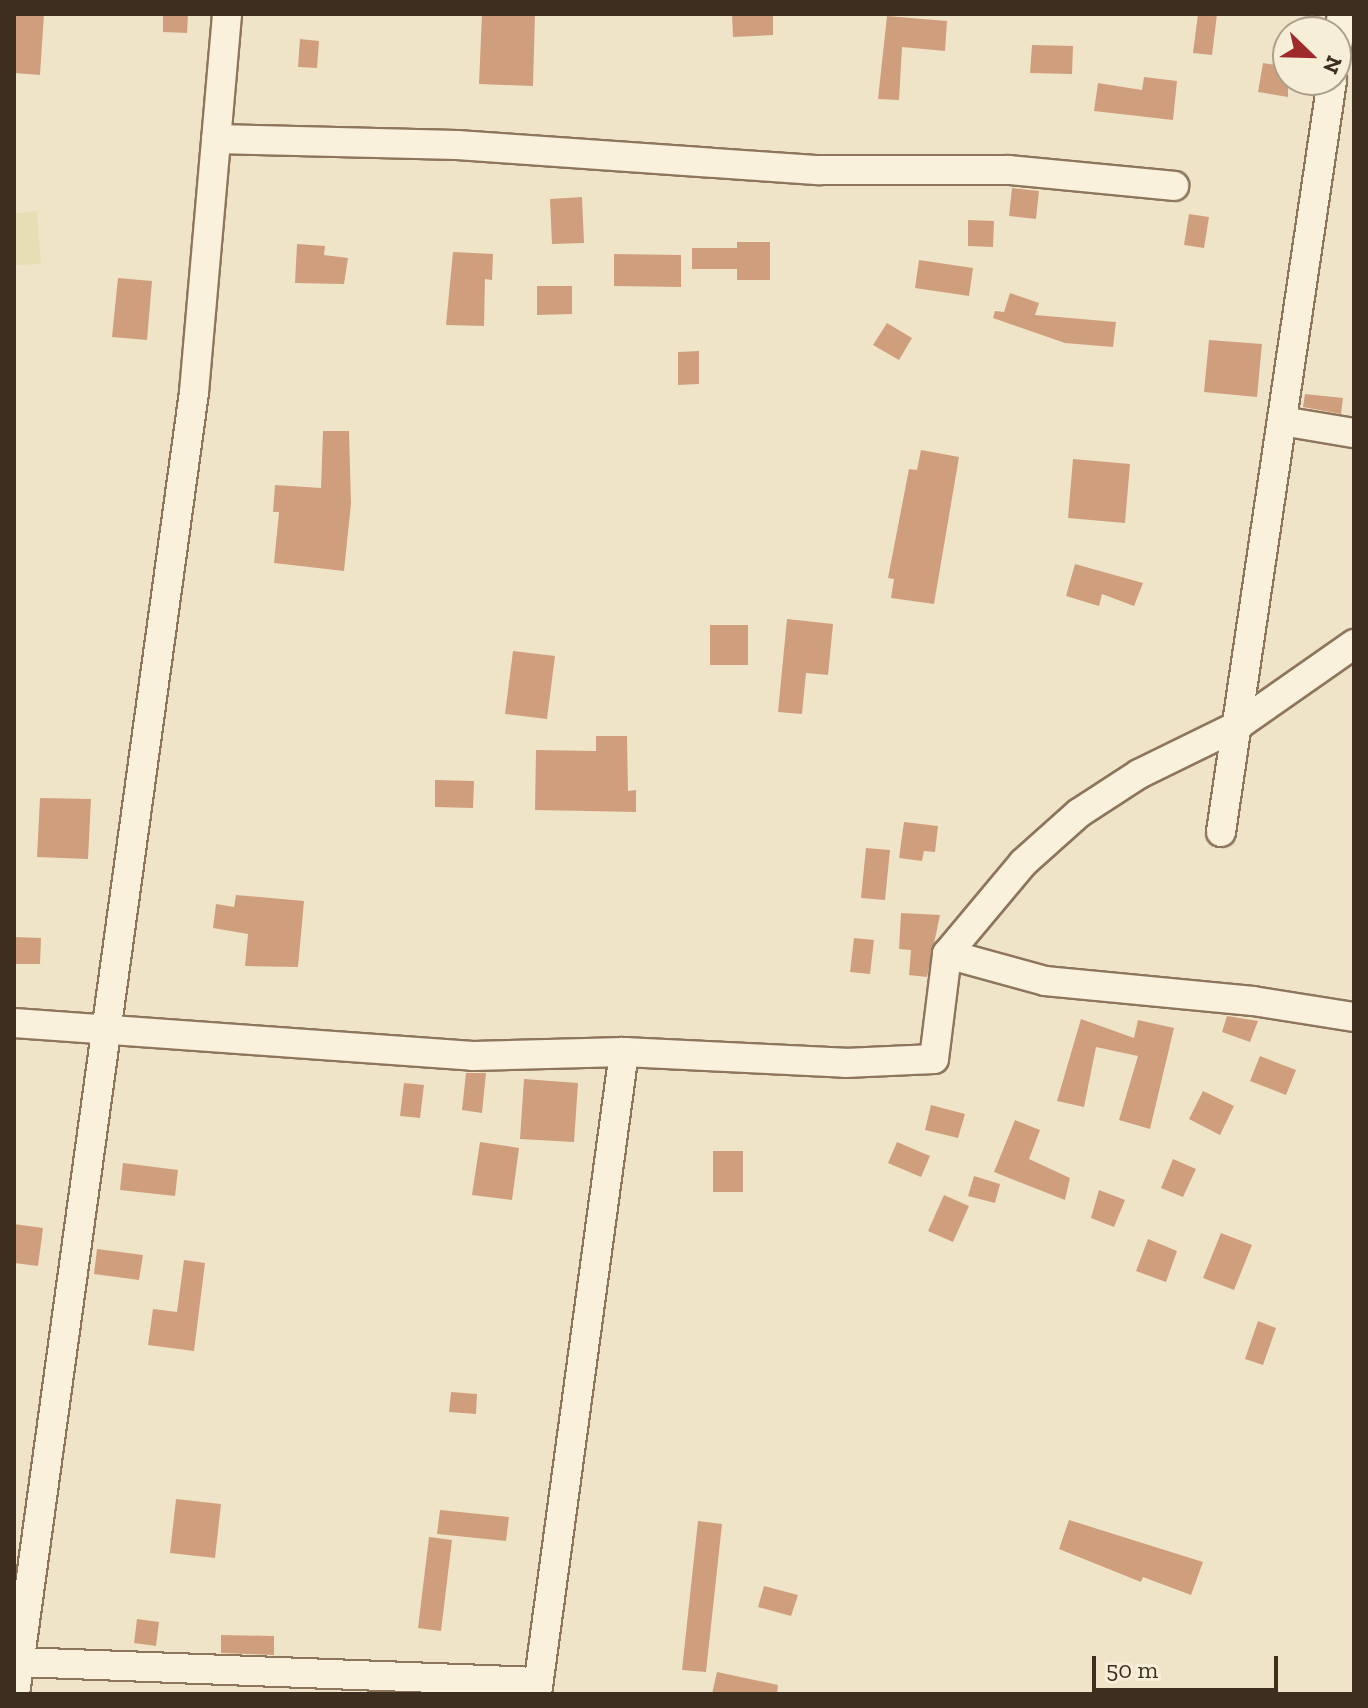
<!DOCTYPE html>
<html>
<head>
<meta charset="utf-8">
<style>
  body { margin:0 }
  #map { position:relative; width:1368px; height:1708px; overflow:hidden; background:#f0e4c8; font-family:"Zilla Slab",serif }
  div>[style] { position:absolute }
  [style*='--x'] { left:calc(var(--x)*1px); top:calc(var(--y)*1px); width:calc(var(--w)*1px); rotate:calc(var(--a)*1deg) }
  .farmland>* { inset:0; background:#e6deb5 }
  .building>* { inset:0; background:#cf9f7d }
  .roads { filter:drop-shadow(2px 0 #8d765c) drop-shadow(-2px 0 #8d765c) drop-shadow(0 2px #8d765c) drop-shadow(0 -2px #8d765c) }
  .street>* { height:28px; margin:-14px; padding:0 14px; transform-origin:14px; border-radius:14px; background:#faf1dc }
  span { translate:-50% -50%; white-space:nowrap; text-align:center; line-height:1.15; -webkit-text-stroke:6px #f7eed8; paint-order:stroke }
  .frame { position:absolute; inset:0; border:16px solid #3d2e20; pointer-events:none }
  .north { position:absolute; left:1272px; top:16px; width:80px; height:80px; box-sizing:border-box; background:#f7eed8; border:2px solid #ada18e; border-radius:50%; rotate:113deg; font-size:22px; font-weight:700; line-height:32px; text-align:center; color:#3d2e20 }
  .north::after { content:''; display:block; margin:auto; width:28px; height:36px; background:#9e2a2b; clip-path:polygon(50% 0,100% 100%,50% 72%,0 100%) }
  .scale { position:absolute; left:1092px; top:1656px; width:186px; height:36px; box-sizing:border-box; border:4px solid #3d2e20; border-top:0; padding-left:10px; font-size:24px; line-height:28px; white-space:nowrap; color:#3d2e20; -webkit-text-stroke:6px #f7eed8; paint-order:stroke }
</style>
</head>
<body>
<div id="map">
  <div class="farmland">
    <i style="clip-path:polygon(37px 211px,41px 264px,14px 265px,14px 214px)"></i>
  </div>
  <div class="building">
    <i style="clip-path:polygon(14px 14px,44px 14px,40px 75px,14px 73px)"></i>
    <i style="clip-path:polygon(163px 14px,188px 14px,187px 33px,163px 32px)"></i>
    <i style="clip-path:polygon(482px 14px,535px 14px,533px 86px,479px 84px)"></i>
    <i style="clip-path:polygon(732px 14px,773px 14px,773px 35px,733px 37px)"></i>
    <i style="clip-path:polygon(1198px 14px,1217px 14px,1212px 55px,1193px 53px)"></i>
    <i style="clip-path:polygon(887px 16px,947px 21px,945px 51px,902px 47px,899px 100px,878px 99px)"></i>
    <i style="clip-path:polygon(300px 39px,319px 41px,317px 68px,298px 67px)"></i>
    <i style="clip-path:polygon(1032px 45px,1073px 46px,1072px 74px,1030px 73px)"></i>
    <i style="clip-path:polygon(1263px 63px,1288px 67px,1288px 97px,1258px 92px)"></i>
    <i style="clip-path:polygon(1144px 77px,1177px 81px,1173px 120px,1094px 111px,1098px 83px,1142px 90px)"></i>
    <i style="clip-path:polygon(1012px 188px,1039px 191px,1036px 219px,1009px 216px)"></i>
    <i style="clip-path:polygon(582px 197px,584px 243px,552px 244px,550px 199px)"></i>
    <i style="clip-path:polygon(1189px 214px,1209px 217px,1204px 248px,1184px 245px)"></i>
    <i style="clip-path:polygon(968px 220px,994px 221px,993px 247px,968px 246px)"></i>
    <i style="clip-path:polygon(737px 242px,770px 242px,770px 280px,737px 280px,737px 269px,692px 269px,692px 248px,737px 248px)"></i>
    <i style="clip-path:polygon(297px 244px,325px 246px,324px 255px,348px 258px,344px 284px,295px 283px)"></i>
    <i style="clip-path:polygon(453px 252px,493px 254px,492px 280px,485px 279px,484px 326px,446px 325px)"></i>
    <i style="clip-path:polygon(614px 254px,681px 255px,681px 287px,614px 286px)"></i>
    <i style="clip-path:polygon(919px 260px,973px 268px,969px 296px,915px 288px)"></i>
    <i style="clip-path:polygon(118px 278px,152px 281px,147px 340px,112px 337px)"></i>
    <i style="clip-path:polygon(537px 286px,572px 286px,572px 314px,537px 315px)"></i>
    <i style="clip-path:polygon(1010px 293px,1039px 303px,1035px 315px,1116px 322px,1113px 347px,1065px 343px,993px 318px,995px 311px,1004px 312px)"></i>
    <i style="clip-path:polygon(887px 323px,912px 338px,899px 360px,873px 345px)"></i>
    <i style="clip-path:polygon(1209px 340px,1262px 344px,1257px 397px,1204px 392px)"></i>
    <i style="clip-path:polygon(699px 351px,699px 384px,678px 385px,678px 352px)"></i>
    <i style="clip-path:polygon(1305px 394px,1343px 398px,1341px 414px,1303px 407px)"></i>
    <i style="clip-path:polygon(323px 431px,349px 431px,351px 504px,344px 571px,274px 563px,279px 512px,273px 512px,275px 485px,321px 488px)"></i>
    <i style="clip-path:polygon(921px 450px,959px 457px,934px 604px,891px 598px,894px 579px,888px 578px,909px 469px,917px 470px)"></i>
    <i style="clip-path:polygon(1073px 459px,1130px 464px,1125px 523px,1068px 518px)"></i>
    <i style="clip-path:polygon(1075px 564px,1143px 583px,1134px 606px,1102px 594px,1099px 606px,1066px 596px)"></i>
    <i style="clip-path:polygon(787px 619px,833px 624px,828px 675px,806px 673px,802px 714px,778px 712px)"></i>
    <i style="clip-path:polygon(710px 625px,748px 625px,748px 665px,710px 665px)"></i>
    <i style="clip-path:polygon(513px 651px,555px 656px,547px 719px,505px 714px)"></i>
    <i style="clip-path:polygon(596px 736px,627px 736px,628px 791px,636px 790px,636px 812px,535px 810px,536px 750px,596px 751px)"></i>
    <i style="clip-path:polygon(435px 780px,474px 781px,473px 808px,435px 807px)"></i>
    <i style="clip-path:polygon(40px 798px,91px 799px,88px 859px,37px 857px)"></i>
    <i style="clip-path:polygon(904px 822px,938px 826px,935px 852px,924px 851px,922px 861px,899px 858px)"></i>
    <i style="clip-path:polygon(866px 848px,890px 850px,885px 900px,861px 898px)"></i>
    <i style="clip-path:polygon(236px 895px,304px 901px,298px 967px,245px 966px,248px 934px,213px 928px,216px 904px,234px 907px)"></i>
    <i style="clip-path:polygon(901px 913px,940px 915px,927px 977px,909px 975px,911px 950px,899px 949px)"></i>
    <i style="clip-path:polygon(14px 937px,41px 938px,40px 964px,14px 964px)"></i>
    <i style="clip-path:polygon(854px 938px,874px 940px,870px 974px,850px 972px)"></i>
    <i style="clip-path:polygon(1227px 1016px,1258px 1021px,1250px 1042px,1222px 1032px)"></i>
    <i style="clip-path:polygon(1081px 1019px,1134px 1038px,1138px 1020px,1174px 1028px,1150px 1129px,1119px 1120px,1138px 1056px,1096px 1047px,1084px 1107px,1057px 1101px)"></i>
    <i style="clip-path:polygon(1260px 1056px,1296px 1070px,1286px 1095px,1250px 1081px)"></i>
    <i style="clip-path:polygon(466px 1073px,486px 1073px,482px 1113px,462px 1110px)"></i>
    <i style="clip-path:polygon(524px 1079px,578px 1083px,574px 1142px,520px 1139px)"></i>
    <i style="clip-path:polygon(404px 1083px,424px 1085px,420px 1118px,400px 1116px)"></i>
    <i style="clip-path:polygon(1203px 1091px,1234px 1106px,1220px 1135px,1189px 1119px)"></i>
    <i style="clip-path:polygon(931px 1105px,965px 1114px,958px 1138px,925px 1130px)"></i>
    <i style="clip-path:polygon(1015px 1120px,1040px 1130px,1029px 1159px,1070px 1178px,1065px 1200px,994px 1172px)"></i>
    <i style="clip-path:polygon(480px 1142px,519px 1148px,512px 1200px,472px 1195px)"></i>
    <i style="clip-path:polygon(897px 1142px,930px 1156px,921px 1177px,888px 1163px)"></i>
    <i style="clip-path:polygon(713px 1151px,743px 1151px,743px 1192px,713px 1192px)"></i>
    <i style="clip-path:polygon(1173px 1159px,1196px 1169px,1183px 1197px,1161px 1188px)"></i>
    <i style="clip-path:polygon(123px 1163px,178px 1170px,175px 1196px,120px 1190px)"></i>
    <i style="clip-path:polygon(974px 1176px,1000px 1184px,995px 1203px,968px 1196px)"></i>
    <i style="clip-path:polygon(1099px 1190px,1125px 1200px,1114px 1227px,1091px 1218px)"></i>
    <i style="clip-path:polygon(944px 1195px,969px 1206px,953px 1242px,928px 1231px)"></i>
    <i style="clip-path:polygon(14px 1224px,43px 1228px,38px 1266px,14px 1263px)"></i>
    <i style="clip-path:polygon(1221px 1233px,1252px 1245px,1234px 1290px,1203px 1278px)"></i>
    <i style="clip-path:polygon(1148px 1239px,1177px 1251px,1166px 1282px,1136px 1271px)"></i>
    <i style="clip-path:polygon(97px 1249px,143px 1255px,139px 1280px,94px 1274px)"></i>
    <i style="clip-path:polygon(184px 1260px,205px 1263px,194px 1351px,148px 1345px,153px 1309px,177px 1312px)"></i>
    <i style="clip-path:polygon(1258px 1321px,1276px 1328px,1263px 1365px,1245px 1359px)"></i>
    <i style="clip-path:polygon(451px 1392px,477px 1394px,476px 1414px,449px 1412px)"></i>
    <i style="clip-path:polygon(176px 1499px,221px 1504px,215px 1558px,170px 1553px)"></i>
    <i style="clip-path:polygon(440px 1510px,509px 1517px,506px 1541px,437px 1534px)"></i>
    <i style="clip-path:polygon(1069px 1520px,1203px 1562px,1191px 1595px,1143px 1577px,1141px 1582px,1059px 1549px)"></i>
    <i style="clip-path:polygon(698px 1521px,722px 1524px,706px 1672px,682px 1670px)"></i>
    <i style="clip-path:polygon(429px 1537px,452px 1540px,441px 1631px,418px 1628px)"></i>
    <i style="clip-path:polygon(764px 1586px,798px 1595px,791px 1616px,758px 1607px)"></i>
    <i style="clip-path:polygon(137px 1619px,159px 1622px,156px 1646px,134px 1643px)"></i>
    <i style="clip-path:polygon(221px 1635px,274px 1636px,274px 1655px,221px 1653px)"></i>
    <i style="clip-path:polygon(717px 1672px,778px 1685px,777px 1694px,712px 1694px)"></i>
  </div>
  <div class="roads">
    <div class="street">
      <i style="--x:1336;--y:54;--w:40;--a:-81.5"></i>
      <i style="--x:216;--y:139;--w:241;--a:1.4"></i>
      <i style="--x:457;--y:145;--w:363;--a:4"></i>
      <i style="--x:819;--y:170;--w:190;--a:0"></i>
      <i style="--x:1009;--y:170;--w:166;--a:5.5"></i>
      <i style="--x:1282;--y:421;--w:73;--a:9.5"></i>
      <i style="--x:1221;--y:832;--w:760;--a:-81.6"></i>
      <i style="--x:947;--y:954;--w:102;--a:15.4"></i>
      <i style="--x:1045;--y:981;--w:209;--a:5.5"></i>
      <i style="--x:1253;--y:1001;--w:102;--a:9"></i>
      <i style="--x:14;--y:1023;--w:460;--a:4.1"></i>
      <i style="--x:473;--y:1056;--w:151;--a:-1.5"></i>
      <i style="--x:624;--y:1052;--w:221;--a:2.8"></i>
      <i style="--x:845;--y:1063;--w:89;--a:-2.6"></i>
      <i style="--x:934;--y:1059;--w:106;--a:-82.9"></i>
      <i style="--x:947;--y:954;--w:119;--a:-50.1"></i>
      <i style="--x:1023;--y:863;--w:75;--a:-41.8"></i>
      <i style="--x:1079;--y:813;--w:72;--a:-33"></i>
      <i style="--x:1139;--y:774;--w:109;--a:-26.1"></i>
      <i style="--x:1237;--y:726;--w:143;--a:-35"></i>
      <i style="--x:19;--y:1662;--w:519;--a:2.21"></i>
      <i style="--x:15;--y:1694;--w:1314;--a:-82.17"></i>
      <i style="--x:194;--y:392;--w:379;--a:-85"></i>
      <i style="--x:537;--y:1694;--w:648;--a:-82.28"></i>
    </div>
  </div>
  <div class="frame"></div>
  <div class="north">N</div>
  <div class="scale">50 m</div>
</div>
</body>
</html>
